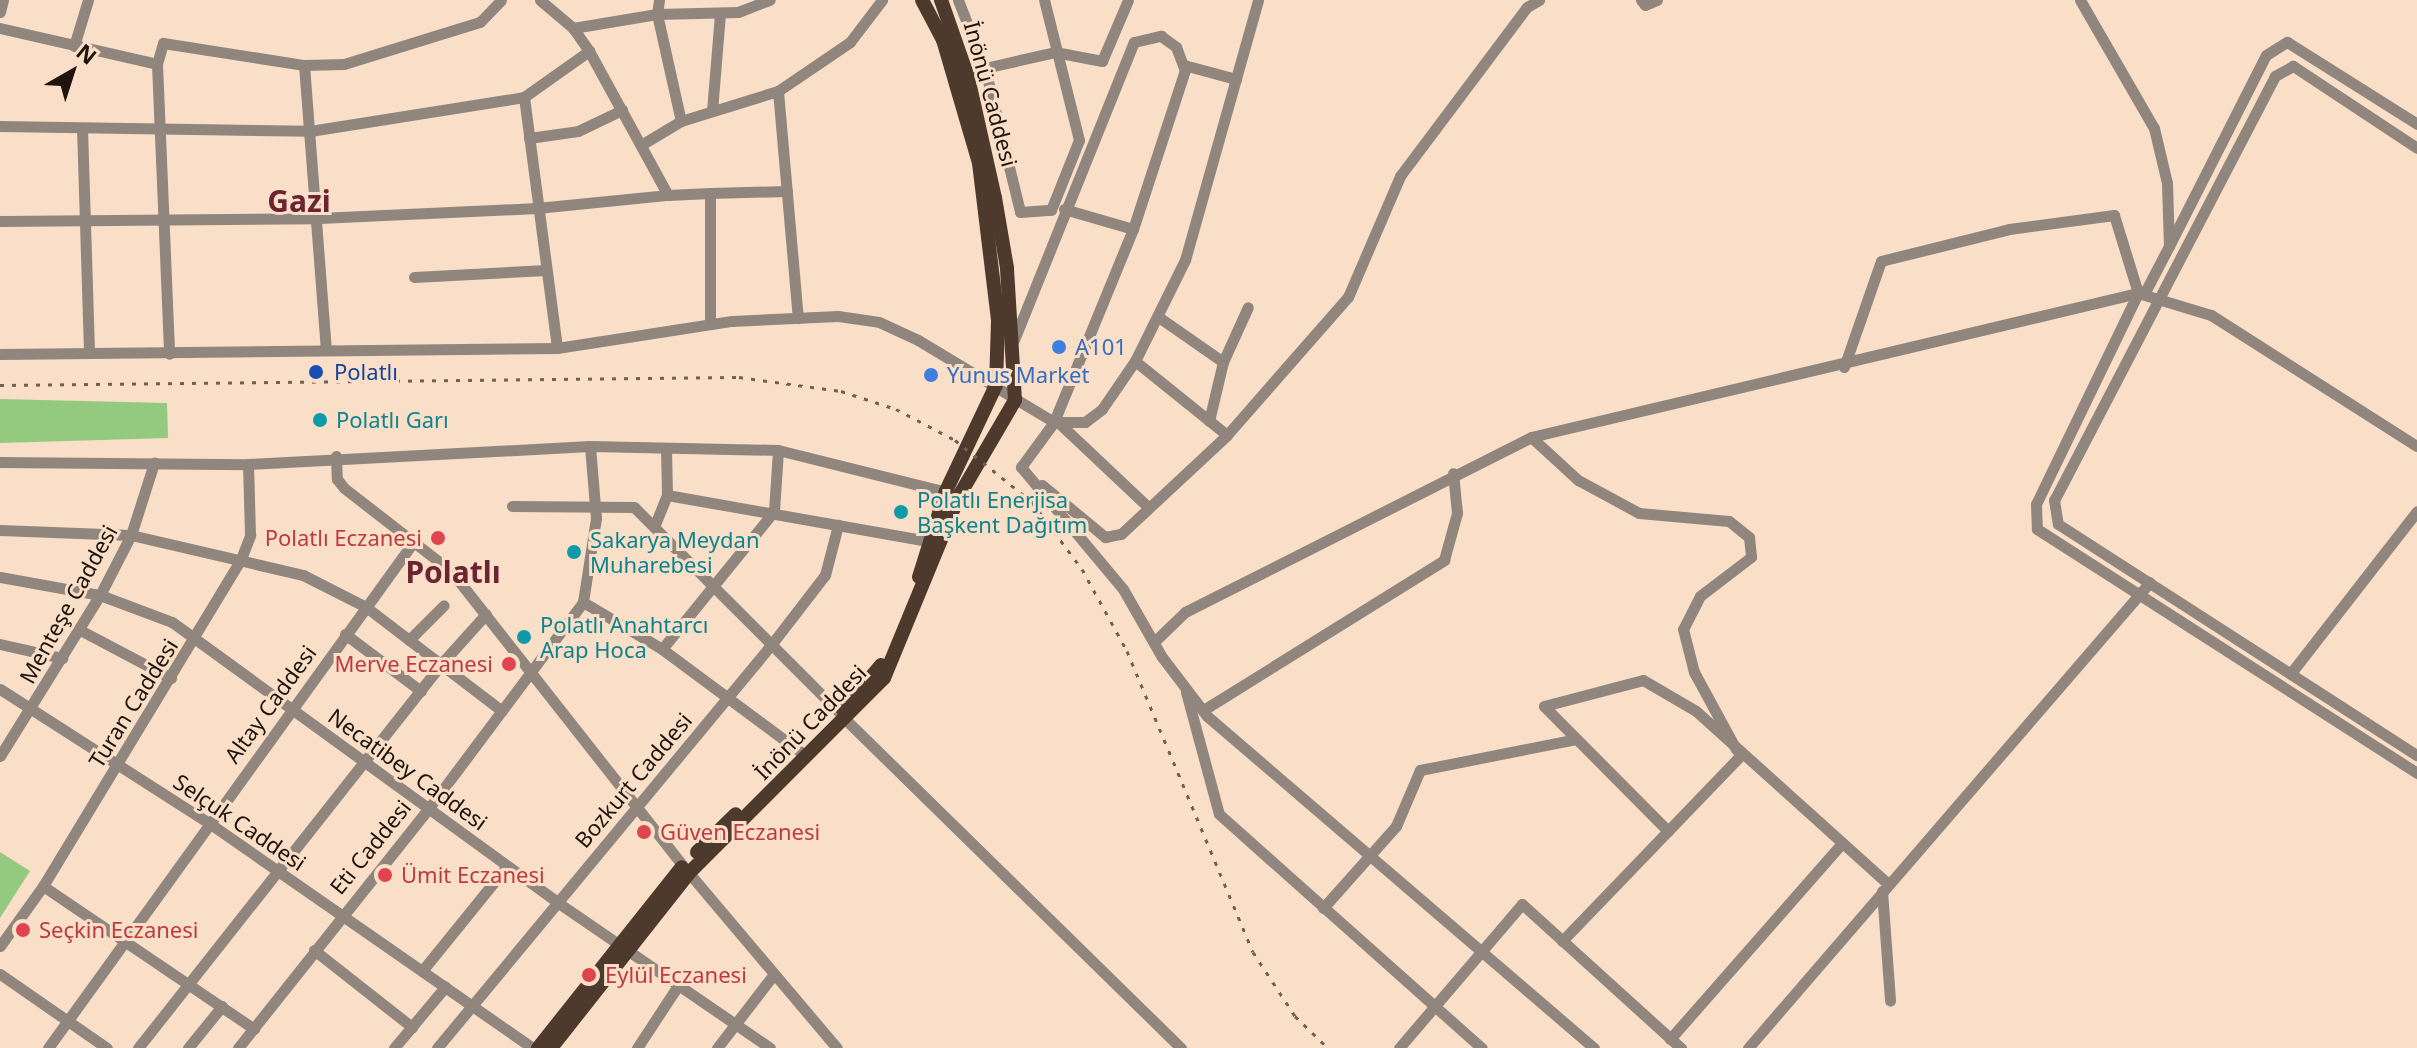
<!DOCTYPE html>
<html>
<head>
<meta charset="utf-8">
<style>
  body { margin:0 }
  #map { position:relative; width:2417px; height:1048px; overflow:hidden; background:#fadfc8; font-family:"Noto Sans",sans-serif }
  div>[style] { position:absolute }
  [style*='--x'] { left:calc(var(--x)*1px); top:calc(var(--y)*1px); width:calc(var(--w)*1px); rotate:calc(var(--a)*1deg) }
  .green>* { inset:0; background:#93ca7f }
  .minor>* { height:11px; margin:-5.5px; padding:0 5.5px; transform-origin:5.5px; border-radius:5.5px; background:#91867d }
  .major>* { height:14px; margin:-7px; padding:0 7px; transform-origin:7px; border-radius:7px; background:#4e3a2c }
  .rail>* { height:3px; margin-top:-1.5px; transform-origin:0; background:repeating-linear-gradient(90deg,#705f53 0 4px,transparent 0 12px) }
  .dots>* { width:22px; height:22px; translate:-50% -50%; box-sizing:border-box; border:4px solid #fadfc8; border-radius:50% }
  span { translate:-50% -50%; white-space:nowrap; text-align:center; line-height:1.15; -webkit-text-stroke:6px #fadfc8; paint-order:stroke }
  .street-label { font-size:22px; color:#1e140d }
  .shop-label { font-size:22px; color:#366cbe }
  .left { translate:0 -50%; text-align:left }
  .transit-label { font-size:22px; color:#164399 }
  .culture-label { font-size:22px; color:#0d838f }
  .health-label { font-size:22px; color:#be3a42 }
  .right { translate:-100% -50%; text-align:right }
  .district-label { font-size:30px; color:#6a2432; font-weight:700 }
  .north { position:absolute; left:32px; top:32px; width:80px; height:80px; -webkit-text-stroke:6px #fadfc8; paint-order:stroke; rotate:39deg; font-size:22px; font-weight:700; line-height:32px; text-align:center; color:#1e140d }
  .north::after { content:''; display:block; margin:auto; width:28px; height:36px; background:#1e140d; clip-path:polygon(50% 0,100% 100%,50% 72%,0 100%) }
</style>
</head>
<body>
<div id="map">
  <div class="green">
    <i style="clip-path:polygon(0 399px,167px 403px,168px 438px,0 443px)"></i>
    <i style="clip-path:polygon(0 852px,30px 871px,0 918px)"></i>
  </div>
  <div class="minor">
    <i style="--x:540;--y:0;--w:43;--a:40.3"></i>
    <i style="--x:573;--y:28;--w:28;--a:55"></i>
    <i style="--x:589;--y:51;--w:164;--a:61.3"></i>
    <i style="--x:668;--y:195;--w:42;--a:-2.7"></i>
    <i style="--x:710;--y:193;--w:131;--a:90"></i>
    <i style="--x:659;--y:0;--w:14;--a:98"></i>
    <i style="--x:657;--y:14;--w:110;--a:77.4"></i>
    <i style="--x:958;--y:0;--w:74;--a:68.6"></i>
    <i style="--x:985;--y:69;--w:147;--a:76.2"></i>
    <i style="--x:1020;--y:212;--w:31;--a:-4"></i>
    <i style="--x:1051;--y:210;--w:75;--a:-68.2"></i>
    <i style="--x:1079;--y:140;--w:144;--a:-104"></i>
    <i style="--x:1641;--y:0;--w:6;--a:51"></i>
    <i style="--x:1645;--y:5;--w:13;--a:-23"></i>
    <i style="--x:2080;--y:0;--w:148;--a:60"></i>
    <i style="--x:2154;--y:128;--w:57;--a:76.7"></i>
    <i style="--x:2167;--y:183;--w:63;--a:88.2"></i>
    <i style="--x:2169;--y:246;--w:54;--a:117.5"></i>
    <i style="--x:0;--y:12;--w:12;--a:-76"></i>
    <i style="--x:0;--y:28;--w:161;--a:12.9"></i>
    <i style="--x:157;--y:64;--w:22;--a:-74"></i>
    <i style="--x:163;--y:43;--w:143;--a:8.9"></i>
    <i style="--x:304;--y:65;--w:40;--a:-1.4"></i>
    <i style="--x:344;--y:64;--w:142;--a:-17.2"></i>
    <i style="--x:480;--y:22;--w:30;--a:-46"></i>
    <i style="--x:573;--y:28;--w:85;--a:-9.5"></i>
    <i style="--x:657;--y:14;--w:81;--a:-1.4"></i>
    <i style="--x:738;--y:12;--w:34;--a:-21"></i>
    <i style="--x:74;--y:46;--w:48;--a:-73.1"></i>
    <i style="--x:157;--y:64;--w:290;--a:87.6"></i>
    <i style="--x:304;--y:65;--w:285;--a:85.6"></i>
    <i style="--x:1184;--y:65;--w:54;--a:15.1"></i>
    <i style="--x:967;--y:72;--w:90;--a:-12.8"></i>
    <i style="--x:1055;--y:52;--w:48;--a:10.8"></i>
    <i style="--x:1102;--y:61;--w:66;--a:-66.9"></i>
    <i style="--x:778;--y:91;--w:228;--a:85"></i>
    <i style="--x:524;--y:97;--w:253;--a:82.5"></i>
    <i style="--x:712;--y:111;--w:98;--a:-85.3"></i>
    <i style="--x:0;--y:126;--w:310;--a:0.9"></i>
    <i style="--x:310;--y:131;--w:217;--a:-9"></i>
    <i style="--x:524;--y:97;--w:80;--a:-35.3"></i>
    <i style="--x:82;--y:128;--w:224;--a:88.2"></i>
    <i style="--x:529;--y:138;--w:49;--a:-8.1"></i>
    <i style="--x:578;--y:131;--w:49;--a:-25.5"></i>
    <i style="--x:641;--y:145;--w:47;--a:-31"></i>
    <i style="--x:681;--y:121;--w:102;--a:-17.2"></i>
    <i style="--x:778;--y:91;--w:87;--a:-34.2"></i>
    <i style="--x:850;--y:42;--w:53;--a:-52.7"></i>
    <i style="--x:2417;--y:148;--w:149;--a:-146.5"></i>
    <i style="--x:2293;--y:66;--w:21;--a:151"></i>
    <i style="--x:2275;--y:76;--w:478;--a:117.5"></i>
    <i style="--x:2054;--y:500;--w:24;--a:81"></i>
    <i style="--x:2058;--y:524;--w:427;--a:32.8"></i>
    <i style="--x:710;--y:193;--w:77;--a:-1.5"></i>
    <i style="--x:1064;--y:209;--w:72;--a:16.2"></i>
    <i style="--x:0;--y:221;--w:319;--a:-0.5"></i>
    <i style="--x:319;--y:218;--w:218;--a:-2.6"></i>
    <i style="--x:537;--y:208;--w:132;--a:-5.7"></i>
    <i style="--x:2169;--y:246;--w:214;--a:-63.1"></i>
    <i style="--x:2266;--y:55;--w:25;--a:-32"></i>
    <i style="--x:2287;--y:42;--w:154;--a:32.2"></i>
    <i style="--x:414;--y:277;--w:132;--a:-3"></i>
    <i style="--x:1160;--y:318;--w:77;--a:34.9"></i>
    <i style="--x:1014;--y:340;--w:321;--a:-68.1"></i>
    <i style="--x:1134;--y:42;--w:28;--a:-13"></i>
    <i style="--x:1161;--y:36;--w:19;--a:36"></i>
    <i style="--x:1176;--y:47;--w:25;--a:69"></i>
    <i style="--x:1185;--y:70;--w:167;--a:108.1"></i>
    <i style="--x:1133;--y:229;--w:209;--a:112.3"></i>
    <i style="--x:1054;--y:422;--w:56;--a:126.3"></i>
    <i style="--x:1021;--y:467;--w:159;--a:50.1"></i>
    <i style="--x:1123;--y:589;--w:78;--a:60.2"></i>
    <i style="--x:1162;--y:657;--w:74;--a:52.7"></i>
    <i style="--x:1207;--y:716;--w:510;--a:40.63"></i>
    <i style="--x:0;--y:354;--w:557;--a:-0.62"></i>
    <i style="--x:557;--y:348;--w:177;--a:-8.8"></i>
    <i style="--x:732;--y:321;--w:106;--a:-2.7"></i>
    <i style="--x:838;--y:316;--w:41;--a:8.3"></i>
    <i style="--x:879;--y:322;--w:43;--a:24.8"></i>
    <i style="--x:918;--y:340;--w:159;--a:31.1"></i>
    <i style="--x:1054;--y:422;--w:31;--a:0"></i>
    <i style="--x:1085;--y:422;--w:21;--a:-37"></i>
    <i style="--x:1102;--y:409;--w:58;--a:-55.5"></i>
    <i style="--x:1135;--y:361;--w:113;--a:-63.7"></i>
    <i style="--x:1185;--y:260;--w:270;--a:-74.3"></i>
    <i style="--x:1135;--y:361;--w:118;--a:38.8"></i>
    <i style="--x:1844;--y:367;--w:112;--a:-70.8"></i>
    <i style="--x:1881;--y:261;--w:132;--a:-14"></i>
    <i style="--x:2009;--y:229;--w:106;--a:-7.6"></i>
    <i style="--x:2114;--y:215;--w:82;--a:72.9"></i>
    <i style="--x:2138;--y:293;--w:234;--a:115.8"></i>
    <i style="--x:2036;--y:504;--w:25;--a:88"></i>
    <i style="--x:2037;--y:529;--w:452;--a:32.7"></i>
    <i style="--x:1209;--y:421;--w:61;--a:-76.7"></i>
    <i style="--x:1223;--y:362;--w:60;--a:-65.6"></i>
    <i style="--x:1060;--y:424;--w:122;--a:43.3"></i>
    <i style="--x:1531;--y:437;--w:624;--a:-13.35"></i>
    <i style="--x:2138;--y:293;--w:76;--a:16.8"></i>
    <i style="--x:2211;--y:315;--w:244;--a:32.5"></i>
    <i style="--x:336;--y:456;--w:23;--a:88"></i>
    <i style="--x:337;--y:479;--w:11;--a:52"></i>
    <i style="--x:344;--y:488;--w:135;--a:37.8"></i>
    <i style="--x:451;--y:571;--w:385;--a:51.8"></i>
    <i style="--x:689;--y:873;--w:229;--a:49.8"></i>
    <i style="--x:0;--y:462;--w:248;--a:0.5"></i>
    <i style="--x:248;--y:464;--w:342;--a:-3"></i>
    <i style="--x:590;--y:446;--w:188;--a:1.2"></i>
    <i style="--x:778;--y:450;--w:178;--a:14"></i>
    <i style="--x:1042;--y:485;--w:82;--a:39.5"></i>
    <i style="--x:1105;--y:537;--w:16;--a:-11"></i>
    <i style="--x:1121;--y:534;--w:145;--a:-43"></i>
    <i style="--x:1227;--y:435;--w:184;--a:-48.8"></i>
    <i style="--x:1348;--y:297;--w:132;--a:-66.7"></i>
    <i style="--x:1400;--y:176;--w:211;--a:-53.1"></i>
    <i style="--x:1527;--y:7;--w:14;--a:-30"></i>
    <i style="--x:667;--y:495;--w:265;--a:10"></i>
    <i style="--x:512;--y:506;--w:122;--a:0.5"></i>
    <i style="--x:634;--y:507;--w:291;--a:45"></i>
    <i style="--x:654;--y:527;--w:35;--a:-68"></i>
    <i style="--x:667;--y:495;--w:47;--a:-91.2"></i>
    <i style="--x:0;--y:530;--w:131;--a:2.2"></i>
    <i style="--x:131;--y:535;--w:177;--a:13.1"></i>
    <i style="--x:303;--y:575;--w:71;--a:26.9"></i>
    <i style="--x:366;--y:607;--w:171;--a:37.4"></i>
    <i style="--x:0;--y:577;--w:102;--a:10.2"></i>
    <i style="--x:100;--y:595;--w:77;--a:20.6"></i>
    <i style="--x:172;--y:622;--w:476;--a:36"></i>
    <i style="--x:557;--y:902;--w:258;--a:34.4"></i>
    <i style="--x:583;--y:602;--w:92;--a:30.7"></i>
    <i style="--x:662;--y:649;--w:174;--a:36.6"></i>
    <i style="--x:80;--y:630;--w:103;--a:27.8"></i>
    <i style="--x:345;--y:634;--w:95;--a:36.9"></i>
    <i style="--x:409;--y:640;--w:49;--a:-45"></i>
    <i style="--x:1154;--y:642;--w:43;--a:-44.1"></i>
    <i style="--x:1185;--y:612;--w:388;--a:-26.8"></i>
    <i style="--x:1531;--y:437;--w:64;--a:42.5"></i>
    <i style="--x:1578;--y:480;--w:69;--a:28.4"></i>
    <i style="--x:1639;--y:513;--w:90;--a:5.1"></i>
    <i style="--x:1729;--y:521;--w:26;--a:39"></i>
    <i style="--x:1749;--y:537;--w:20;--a:84"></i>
    <i style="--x:1751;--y:557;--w:64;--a:142.6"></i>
    <i style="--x:1700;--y:596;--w:37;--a:117"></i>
    <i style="--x:1683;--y:629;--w:44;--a:75.7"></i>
    <i style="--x:1694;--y:672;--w:88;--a:61.4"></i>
    <i style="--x:0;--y:644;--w:64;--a:12.7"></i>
    <i style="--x:662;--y:649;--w:178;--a:-50.9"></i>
    <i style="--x:774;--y:511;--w:61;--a:-86.2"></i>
    <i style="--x:2291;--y:673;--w:205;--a:-52.1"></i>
    <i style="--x:0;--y:689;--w:248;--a:32.7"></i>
    <i style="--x:209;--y:823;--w:394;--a:34.8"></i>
    <i style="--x:1186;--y:692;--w:126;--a:74.9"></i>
    <i style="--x:1219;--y:814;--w:352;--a:41.7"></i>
    <i style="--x:1205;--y:709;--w:282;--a:-31.9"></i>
    <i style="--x:1444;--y:560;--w:49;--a:-74.5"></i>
    <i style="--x:1457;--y:513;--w:40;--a:-95.7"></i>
    <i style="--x:846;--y:720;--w:469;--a:44.4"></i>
    <i style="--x:0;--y:756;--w:190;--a:-58.2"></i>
    <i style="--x:100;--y:595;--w:68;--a:-62.7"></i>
    <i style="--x:131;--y:535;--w:76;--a:-72.3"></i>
    <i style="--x:1668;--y:831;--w:176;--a:-134.8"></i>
    <i style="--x:1544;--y:706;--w:102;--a:-14.7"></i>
    <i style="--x:1643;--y:680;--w:61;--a:30.3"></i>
    <i style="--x:1696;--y:711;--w:258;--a:42"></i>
    <i style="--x:43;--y:886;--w:255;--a:34.1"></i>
    <i style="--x:1882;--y:891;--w:110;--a:85.8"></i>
    <i style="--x:1323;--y:908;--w:110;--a:-48.3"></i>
    <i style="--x:1396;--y:826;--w:61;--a:-66.8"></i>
    <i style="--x:1420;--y:770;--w:159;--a:-11.2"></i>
    <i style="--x:1562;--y:941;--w:260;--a:-46.1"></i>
    <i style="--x:0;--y:946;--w:74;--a:-54.4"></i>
    <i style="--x:43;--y:886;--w:382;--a:-58.8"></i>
    <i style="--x:241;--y:559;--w:26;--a:-69"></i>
    <i style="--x:250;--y:535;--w:71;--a:-91.6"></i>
    <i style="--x:314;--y:950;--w:125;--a:38.2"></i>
    <i style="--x:422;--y:971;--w:135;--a:-51"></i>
    <i style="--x:0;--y:974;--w:130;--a:34.7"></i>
    <i style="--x:1670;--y:1039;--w:261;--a:-48.7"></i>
    <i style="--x:48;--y:1048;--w:625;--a:-54.17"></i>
    <i style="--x:138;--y:1048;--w:489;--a:-51.7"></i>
    <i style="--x:441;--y:664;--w:67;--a:-48"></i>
    <i style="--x:188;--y:1048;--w:54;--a:-51"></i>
    <i style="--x:238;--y:1048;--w:307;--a:-51.5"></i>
    <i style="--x:429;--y:808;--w:257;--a:-53.2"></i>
    <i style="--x:583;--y:602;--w:85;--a:-81.2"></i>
    <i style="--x:596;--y:518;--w:72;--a:-94.8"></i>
    <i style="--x:394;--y:1048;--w:80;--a:-50.1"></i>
    <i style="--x:437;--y:1048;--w:523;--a:-50.35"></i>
    <i style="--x:771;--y:645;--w:88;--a:-52.4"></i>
    <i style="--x:825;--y:575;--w:52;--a:-75.4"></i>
    <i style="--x:637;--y:1048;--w:77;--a:-56.7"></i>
    <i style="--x:717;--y:1048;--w:93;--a:-52.4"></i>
    <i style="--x:1399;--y:1048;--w:189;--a:-49.5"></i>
    <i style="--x:1522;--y:904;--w:215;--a:42.2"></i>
    <i style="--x:1748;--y:1048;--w:615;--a:-49.22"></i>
  </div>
  <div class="major">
    <i style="--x:919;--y:577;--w:90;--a:-72.6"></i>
    <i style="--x:946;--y:491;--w:117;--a:-64.7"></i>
    <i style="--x:996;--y:385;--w:65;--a:-88.2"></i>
    <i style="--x:998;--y:320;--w:158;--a:-96.9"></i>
    <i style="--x:979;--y:163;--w:128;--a:-106.3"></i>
    <i style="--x:943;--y:40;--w:45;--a:-117.7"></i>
    <i style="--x:843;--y:710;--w:59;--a:-49.8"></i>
    <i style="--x:697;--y:852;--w:54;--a:-44.3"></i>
    <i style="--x:538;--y:1048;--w:231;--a:-51.5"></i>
    <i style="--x:551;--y:1048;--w:223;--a:-51.7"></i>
    <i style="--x:689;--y:873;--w:276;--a:-45"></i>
    <i style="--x:884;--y:678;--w:197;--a:-67.6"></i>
    <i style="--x:959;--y:496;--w:111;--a:-59.7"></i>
    <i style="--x:1015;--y:400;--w:132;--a:-93.5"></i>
    <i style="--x:1007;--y:268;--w:71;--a:-99.7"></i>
    <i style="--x:995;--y:198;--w:124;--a:-102.6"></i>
    <i style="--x:968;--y:77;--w:82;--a:-109.3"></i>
  </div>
  <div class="rail">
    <i style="--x:0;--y:385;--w:739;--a:-0.62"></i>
    <i style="--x:739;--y:377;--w:103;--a:7.8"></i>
    <i style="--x:841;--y:391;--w:58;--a:18.1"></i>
    <i style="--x:896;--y:409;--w:67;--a:27.7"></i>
    <i style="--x:955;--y:440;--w:99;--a:38.8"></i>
    <i style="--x:1032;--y:502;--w:84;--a:53.3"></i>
    <i style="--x:1082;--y:569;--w:94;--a:61.2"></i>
    <i style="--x:1127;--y:651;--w:326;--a:67.3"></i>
    <i style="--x:1253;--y:952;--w:77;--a:56.7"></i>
    <i style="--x:1295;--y:1016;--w:46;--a:44.1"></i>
  </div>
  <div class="dots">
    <i style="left:1059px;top:347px;background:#3f7fe0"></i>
    <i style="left:316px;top:372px;background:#1a4fb4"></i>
    <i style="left:931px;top:375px;background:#3f7fe0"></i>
    <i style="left:320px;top:420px;background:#0f9aa8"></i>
    <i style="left:901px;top:512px;background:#0f9aa8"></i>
    <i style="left:438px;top:538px;background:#e0444e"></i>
    <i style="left:574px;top:552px;background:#0f9aa8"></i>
    <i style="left:524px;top:637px;background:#0f9aa8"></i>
    <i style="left:509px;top:664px;background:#e0444e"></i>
    <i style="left:644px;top:832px;background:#e0444e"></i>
    <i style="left:385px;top:875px;background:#e0444e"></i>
    <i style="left:23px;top:930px;background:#e0444e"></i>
    <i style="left:589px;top:975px;background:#e0444e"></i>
  </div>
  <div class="street-label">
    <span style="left:991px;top:94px;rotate:75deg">İnönü Caddesi</span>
    <span style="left:68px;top:604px;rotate:-61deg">Menteşe Caddesi</span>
    <span style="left:133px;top:703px;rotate:-58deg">Turan Caddesi</span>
    <span style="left:270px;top:704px;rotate:-54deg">Altay Caddesi</span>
    <span style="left:810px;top:722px;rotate:-46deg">İnönü Caddesi</span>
    <span style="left:408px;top:769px;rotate:36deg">Necatibey Caddesi</span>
    <span style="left:633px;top:780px;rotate:-50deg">Bozkurt Caddesi</span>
    <span style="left:240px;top:822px;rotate:34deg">Selçuk Caddesi</span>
    <span style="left:370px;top:847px;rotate:-51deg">Eti Caddesi</span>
  </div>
  <div class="shop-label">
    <span class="left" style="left:1075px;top:347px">A101</span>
    <span class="left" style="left:947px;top:375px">Yunus Market</span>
  </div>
  <div class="transit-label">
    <span class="left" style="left:334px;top:372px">Polatlı</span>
  </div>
  <div class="culture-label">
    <span class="left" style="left:336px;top:420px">Polatlı Garı</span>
    <span class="left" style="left:917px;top:512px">Polatlı Enerjisa<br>Başkent Dağıtım</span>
    <span class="left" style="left:590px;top:552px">Sakarya Meydan<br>Muharebesi</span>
    <span class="left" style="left:540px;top:637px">Polatlı Anahtarcı<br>Arap Hoca</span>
  </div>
  <div class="health-label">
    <span class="right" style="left:422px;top:538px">Polatlı Eczanesi</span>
    <span class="right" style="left:493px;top:664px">Merve Eczanesi</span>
    <span class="left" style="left:660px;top:832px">Güven Eczanesi</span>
    <span class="left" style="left:401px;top:875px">Ümit Eczanesi</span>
    <span class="left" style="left:39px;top:930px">Seçkin Eczanesi</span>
    <span class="left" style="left:605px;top:975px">Eylül Eczanesi</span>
  </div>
  <div class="district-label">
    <span style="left:299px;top:201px">Gazi</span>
    <span style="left:453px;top:572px">Polatlı</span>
  </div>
  <div class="north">N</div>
</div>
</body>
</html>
